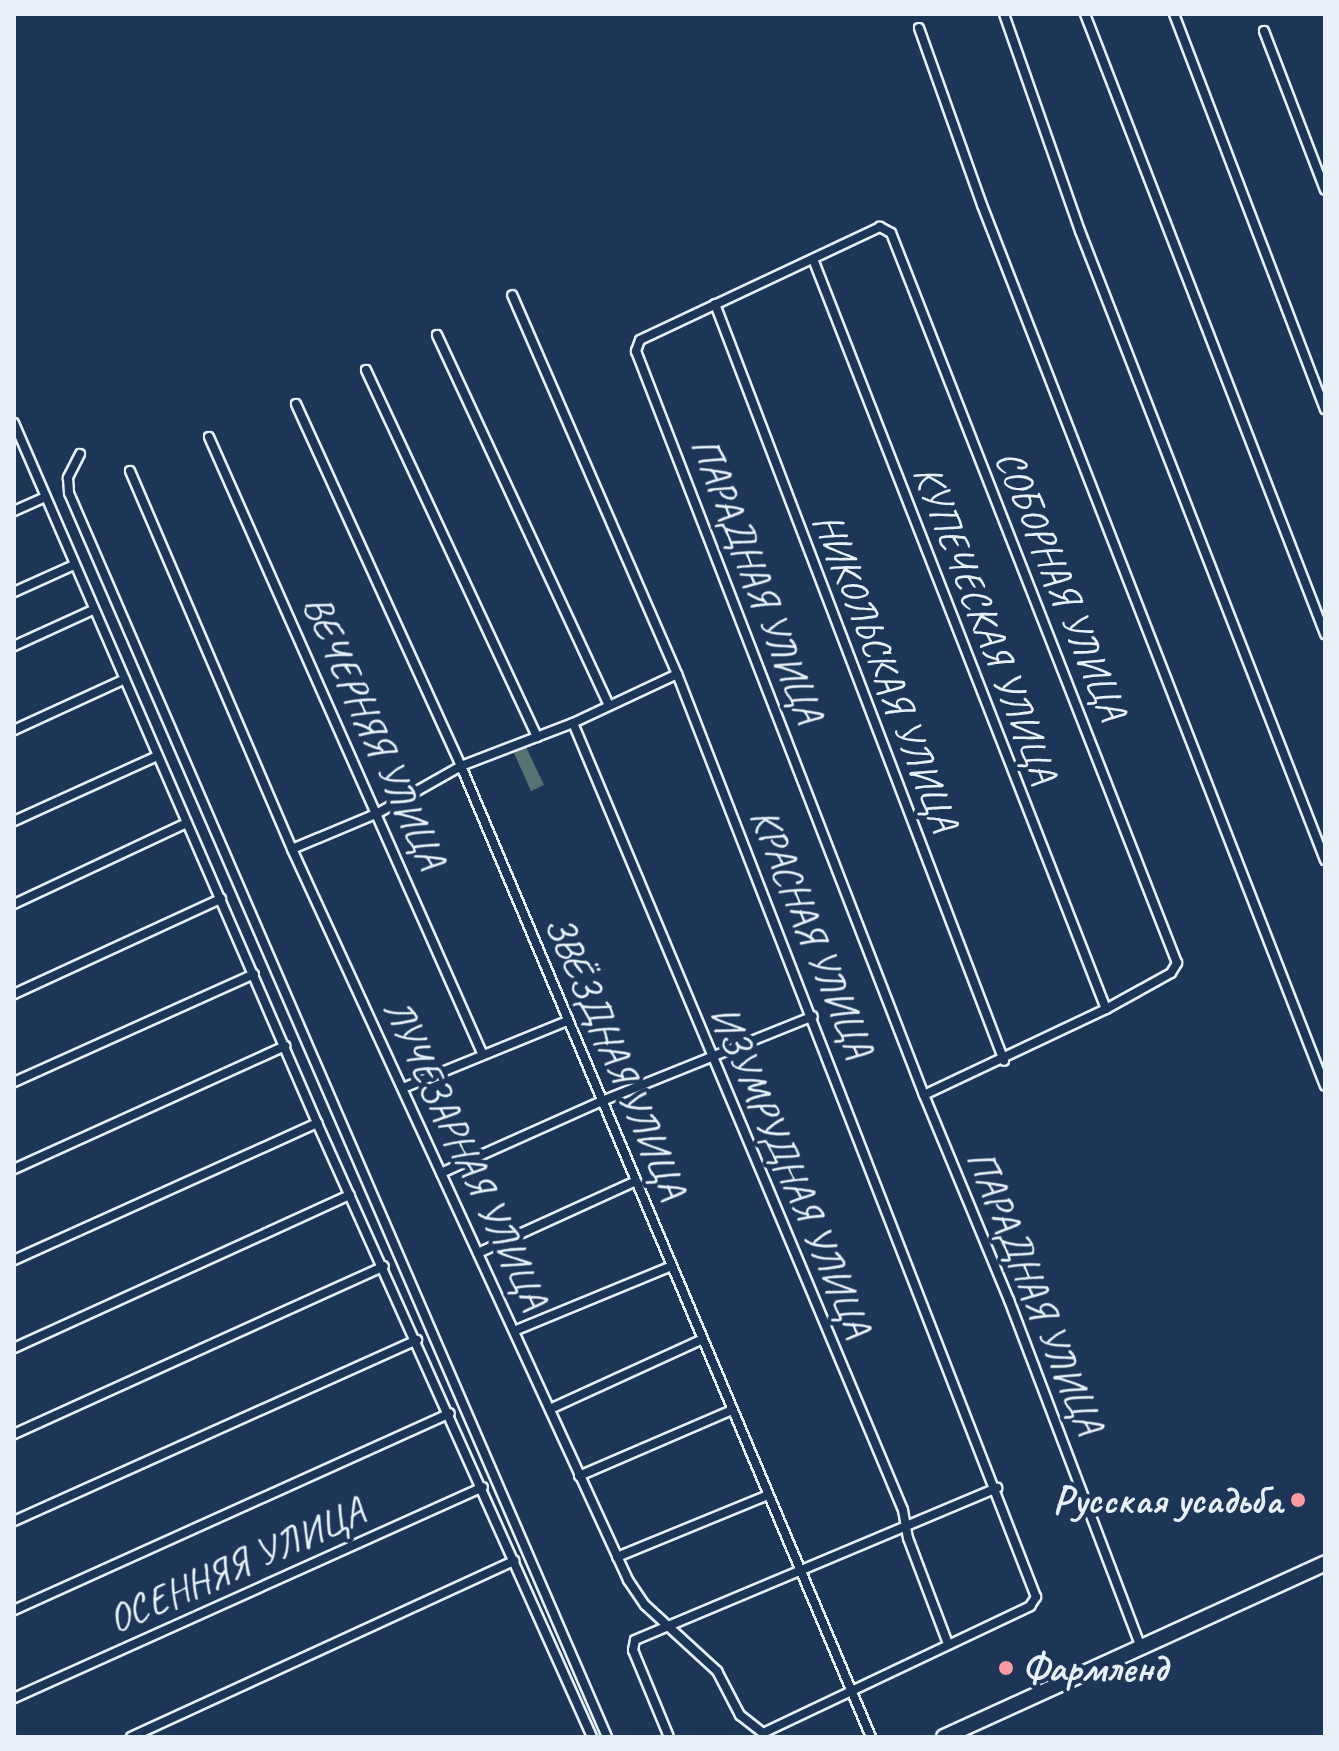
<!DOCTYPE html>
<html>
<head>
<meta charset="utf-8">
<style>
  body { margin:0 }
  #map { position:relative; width:1339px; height:1751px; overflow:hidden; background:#1d3557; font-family:Caveat,sans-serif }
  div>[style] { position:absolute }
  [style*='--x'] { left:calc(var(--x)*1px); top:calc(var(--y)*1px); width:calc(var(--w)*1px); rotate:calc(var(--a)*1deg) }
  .green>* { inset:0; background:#567371 }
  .roads { filter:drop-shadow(2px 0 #e8f1f8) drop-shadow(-2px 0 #e8f1f8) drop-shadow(0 2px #e8f1f8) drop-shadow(0 -2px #e8f1f8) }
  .minor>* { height:8px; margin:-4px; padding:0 4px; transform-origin:4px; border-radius:4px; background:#1d3557 }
  .primary>* { height:14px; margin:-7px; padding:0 7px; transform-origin:7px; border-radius:7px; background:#1d3557 }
  .dots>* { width:22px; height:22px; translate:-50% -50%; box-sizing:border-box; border:4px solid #1d3557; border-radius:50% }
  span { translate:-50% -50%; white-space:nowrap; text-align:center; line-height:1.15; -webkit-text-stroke:8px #1d3557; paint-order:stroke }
  .street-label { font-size:40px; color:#e8f1f8 }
  .poi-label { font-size:40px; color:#e8f1f8; font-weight:700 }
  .right { translate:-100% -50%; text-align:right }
  .left { translate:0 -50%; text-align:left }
  .frame { position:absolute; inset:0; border:16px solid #e8f1f8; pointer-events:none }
</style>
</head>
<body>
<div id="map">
  <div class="green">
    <i style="clip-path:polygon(526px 747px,544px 785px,531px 791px,514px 753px)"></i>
  </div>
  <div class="roads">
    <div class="minor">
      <i style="--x:1004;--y:14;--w:230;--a:70.7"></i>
      <i style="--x:1080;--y:231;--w:675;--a:68.72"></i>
      <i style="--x:1085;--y:14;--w:665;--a:68.84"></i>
      <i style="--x:1174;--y:14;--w:423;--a:69.1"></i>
      <i style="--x:919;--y:28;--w:188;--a:70.4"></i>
      <i style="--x:982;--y:205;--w:945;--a:68.73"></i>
      <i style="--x:1264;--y:31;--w:170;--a:69"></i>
      <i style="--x:813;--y:259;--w:805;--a:68.66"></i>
      <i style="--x:715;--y:304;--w:810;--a:69.1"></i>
      <i style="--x:437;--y:335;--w:406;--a:65.1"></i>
      <i style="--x:366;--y:370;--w:405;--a:65"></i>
      <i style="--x:296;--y:404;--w:398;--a:65.5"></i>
      <i style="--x:461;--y:766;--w:1054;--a:67.11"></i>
      <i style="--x:14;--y:423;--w:763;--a:66.59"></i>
      <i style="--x:317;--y:1123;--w:673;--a:65.87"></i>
      <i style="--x:209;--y:437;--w:674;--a:66.1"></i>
      <i style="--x:80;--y:454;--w:27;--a:117"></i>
      <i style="--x:68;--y:478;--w:15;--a:86"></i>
      <i style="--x:69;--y:493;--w:1355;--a:66.61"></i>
      <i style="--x:130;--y:471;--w:411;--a:66.8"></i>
      <i style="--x:292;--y:849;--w:805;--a:65.31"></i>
      <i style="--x:628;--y:1580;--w:30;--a:56"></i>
      <i style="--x:645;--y:1605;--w:98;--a:42.5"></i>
      <i style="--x:717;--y:1671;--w:50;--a:62.4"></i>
      <i style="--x:740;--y:1715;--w:29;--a:38"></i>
      <i style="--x:763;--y:1733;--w:296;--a:-25.4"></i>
      <i style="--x:1030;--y:1606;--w:11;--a:-56"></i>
      <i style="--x:1036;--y:1597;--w:990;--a:-111.25"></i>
      <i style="--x:677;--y:674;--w:413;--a:-113.5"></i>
      <i style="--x:14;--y:511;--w:34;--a:-24"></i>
      <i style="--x:14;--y:592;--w:66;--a:-24.2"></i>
      <i style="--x:14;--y:646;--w:87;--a:-24.5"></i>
      <i style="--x:573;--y:723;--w:853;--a:67.25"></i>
      <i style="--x:903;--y:1510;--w:28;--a:80"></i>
      <i style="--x:908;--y:1538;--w:113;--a:69.3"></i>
      <i style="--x:14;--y:730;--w:122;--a:-24.7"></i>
      <i style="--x:14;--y:821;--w:157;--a:-24.4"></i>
      <i style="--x:292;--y:849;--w:93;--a:-22.7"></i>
      <i style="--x:378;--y:813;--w:95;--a:-29.5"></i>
      <i style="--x:461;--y:766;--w:120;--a:-21"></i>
      <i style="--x:573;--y:723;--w:115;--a:-25.2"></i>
      <i style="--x:14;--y:904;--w:191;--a:-25.1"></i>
      <i style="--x:14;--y:994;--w:228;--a:-24.7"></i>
      <i style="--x:14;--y:1082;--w:263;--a:-24.2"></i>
      <i style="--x:403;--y:1088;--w:177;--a:-22.2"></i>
      <i style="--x:924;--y:1095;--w:201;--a:-25.3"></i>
      <i style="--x:1106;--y:1009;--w:74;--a:-29"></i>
      <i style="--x:1171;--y:973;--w:12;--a:-59"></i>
      <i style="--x:1177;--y:963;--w:784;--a:-111.39"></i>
      <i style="--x:891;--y:233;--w:13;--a:-151"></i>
      <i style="--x:880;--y:227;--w:265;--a:154.8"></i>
      <i style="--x:640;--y:340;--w:12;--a:110"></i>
      <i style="--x:636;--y:351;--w:798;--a:68.84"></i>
      <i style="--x:924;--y:1095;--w:222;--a:67.5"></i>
      <i style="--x:1009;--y:1300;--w:371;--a:69.2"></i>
      <i style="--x:14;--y:1169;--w:298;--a:-24.4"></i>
      <i style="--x:441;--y:1173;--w:176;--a:-24.1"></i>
      <i style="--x:602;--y:1101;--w:227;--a:-21.9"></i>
      <i style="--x:478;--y:1253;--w:174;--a:-24.5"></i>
      <i style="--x:14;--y:1260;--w:333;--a:-24.3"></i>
      <i style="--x:514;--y:1331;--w:171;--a:-22.4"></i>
      <i style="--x:14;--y:1348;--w:369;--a:-24.5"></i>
      <i style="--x:550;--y:1409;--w:168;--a:-24.6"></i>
      <i style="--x:14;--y:1434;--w:406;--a:-24.4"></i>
      <i style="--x:579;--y:1476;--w:167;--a:-23.3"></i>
      <i style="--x:14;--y:1521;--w:442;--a:-24.2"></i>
      <i style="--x:617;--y:1557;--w:163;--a:-22.3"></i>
      <i style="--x:14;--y:1610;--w:478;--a:-24.3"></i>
      <i style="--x:14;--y:1698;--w:514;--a:-24.22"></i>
      <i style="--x:131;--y:1737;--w:422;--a:-24.7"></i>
      <i style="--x:669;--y:1737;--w:94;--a:-112.5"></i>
      <i style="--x:633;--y:1650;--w:10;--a:-79"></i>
      <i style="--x:635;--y:1640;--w:393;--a:-22.8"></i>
    </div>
    <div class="primary">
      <i style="--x:944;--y:1737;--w:419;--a:-24.5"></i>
    </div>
  </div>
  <div class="dots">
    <i style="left:1298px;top:1500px;background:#ff9aa2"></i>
    <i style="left:1006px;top:1668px;background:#ff9aa2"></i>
  </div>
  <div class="street-label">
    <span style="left:757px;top:580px;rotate:69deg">ПАРАДНАЯ УЛИЦА</span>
    <span style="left:1061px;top:585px;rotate:68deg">СОБОРНАЯ УЛИЦА</span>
    <span style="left:986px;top:624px;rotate:69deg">КУПЕЧЕСКАЯ УЛИЦА</span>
    <span style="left:886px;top:672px;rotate:69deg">НИКОЛЬСКАЯ УЛИЦА</span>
    <span style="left:374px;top:732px;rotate:66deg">ВЕЧЕРНЯЯ УЛИЦА</span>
    <span style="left:812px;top:933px;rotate:68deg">КРАСНАЯ УЛИЦА</span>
    <span style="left:616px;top:1057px;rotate:67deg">ЗВЁЗДНАЯ УЛИЦА</span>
    <span style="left:466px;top:1154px;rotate:65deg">ЛУЧЕЗАРНАЯ УЛИЦА</span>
    <span style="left:791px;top:1171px;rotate:67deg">ИЗУМРУДНАЯ УЛИЦА</span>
    <span style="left:1035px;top:1292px;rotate:68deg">ПАРАДНАЯ УЛИЦА</span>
    <span style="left:236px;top:1565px;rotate:-24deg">ОСЕННЯЯ УЛИЦА</span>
  </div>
  <div class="poi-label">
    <span class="right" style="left:1282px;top:1500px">Русская усадьба</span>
    <span class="left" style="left:1022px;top:1668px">Фармленд</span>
  </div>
  <div class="frame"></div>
</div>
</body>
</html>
